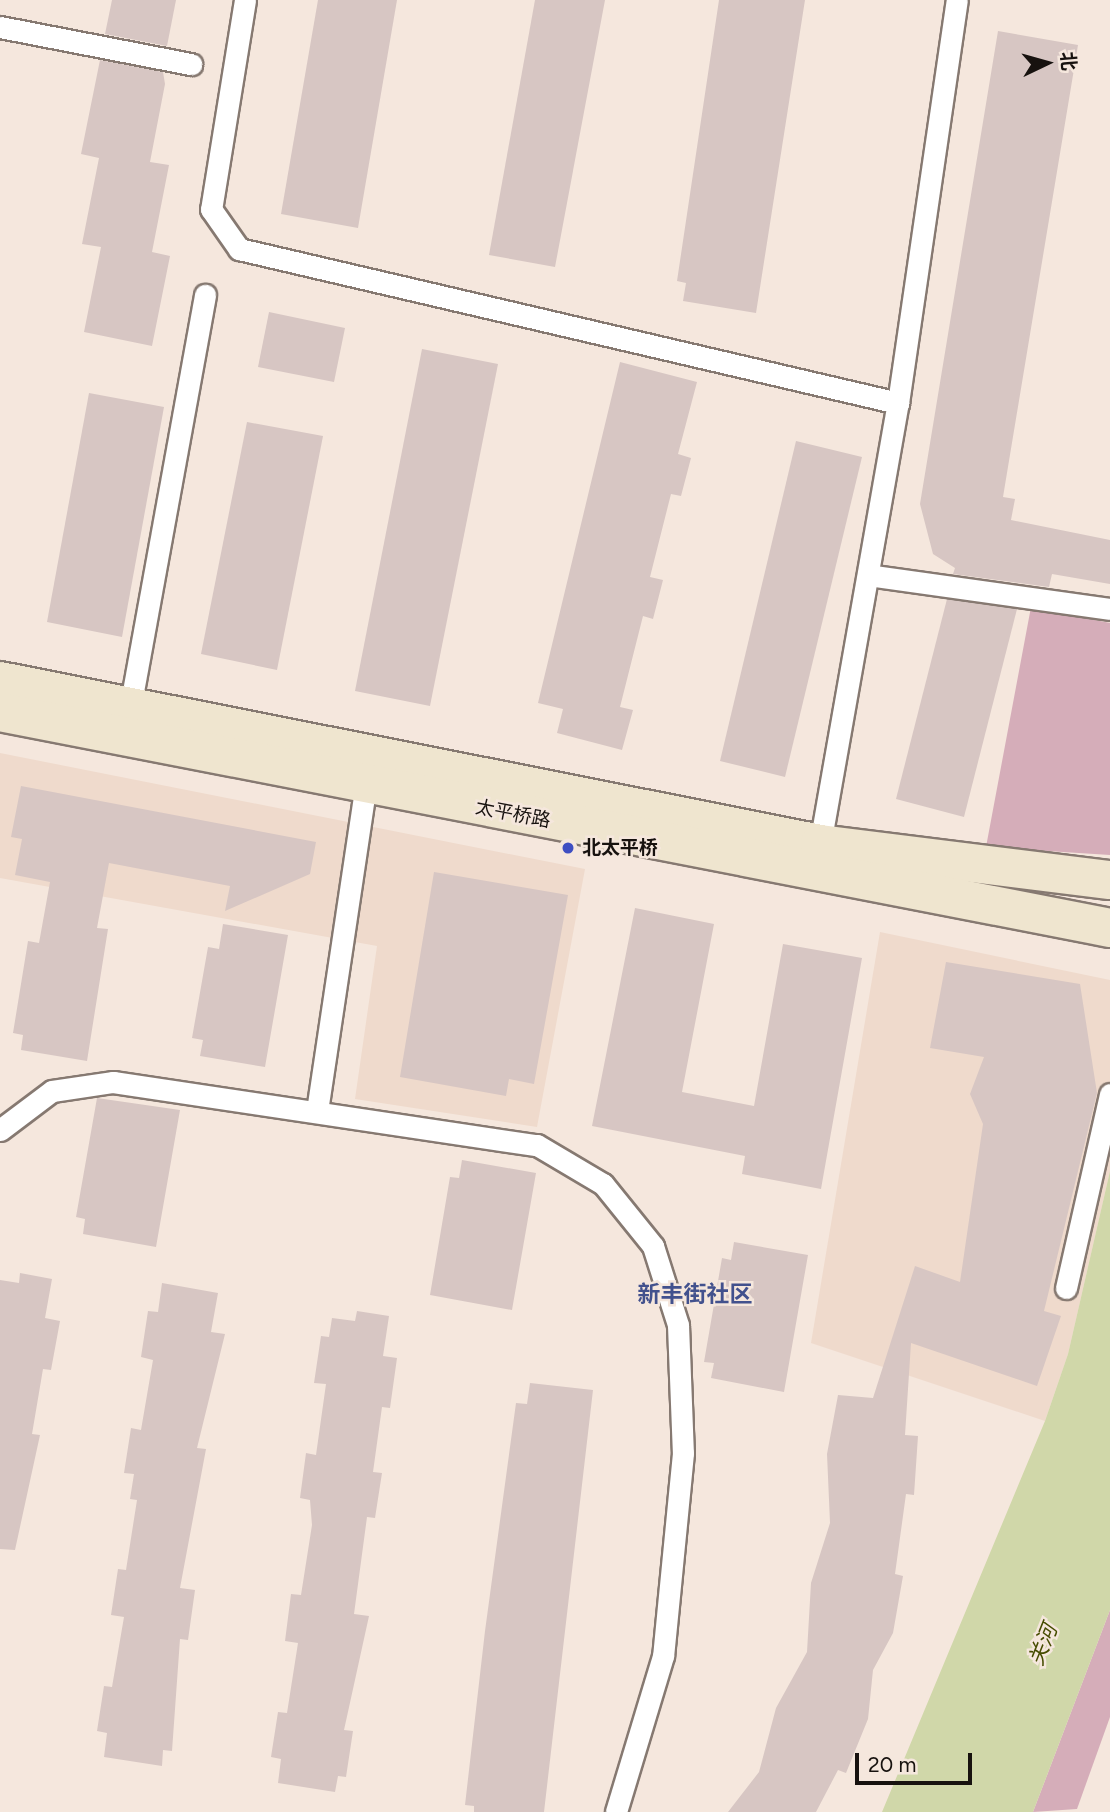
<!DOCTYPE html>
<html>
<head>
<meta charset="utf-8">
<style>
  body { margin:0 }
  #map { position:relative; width:1110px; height:1812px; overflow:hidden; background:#f5e7dd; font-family:Figtree,"Noto Sans SC",sans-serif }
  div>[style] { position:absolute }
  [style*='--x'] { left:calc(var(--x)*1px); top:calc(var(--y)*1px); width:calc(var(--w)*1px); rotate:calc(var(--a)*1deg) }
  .built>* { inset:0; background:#efdacc }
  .green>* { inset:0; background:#d5adb9 }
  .water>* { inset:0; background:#d0d7a9 }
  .building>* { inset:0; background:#d7c6c3 }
  .roads { filter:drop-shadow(2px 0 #867971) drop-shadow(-2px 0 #867971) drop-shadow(0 2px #867971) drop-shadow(0 -2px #867971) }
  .lane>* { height:21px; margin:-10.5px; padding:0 10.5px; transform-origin:10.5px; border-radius:10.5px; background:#fff }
  .secondary>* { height:38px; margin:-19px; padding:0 19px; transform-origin:19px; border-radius:19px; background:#efe5cf }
  .dots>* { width:19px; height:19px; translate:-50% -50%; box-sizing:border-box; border:4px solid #f5e7dd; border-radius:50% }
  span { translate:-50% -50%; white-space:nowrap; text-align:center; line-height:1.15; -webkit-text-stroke:5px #f5e7dd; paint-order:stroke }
  .street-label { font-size:19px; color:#17120f }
  .poi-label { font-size:19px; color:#17120f; font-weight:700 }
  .left { translate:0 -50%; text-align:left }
  .water-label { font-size:21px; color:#464c00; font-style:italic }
  .quarter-label { font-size:23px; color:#42518d; font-weight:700 }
  .north { position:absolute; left:1012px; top:28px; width:70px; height:70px; -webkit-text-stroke:5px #f5e7dd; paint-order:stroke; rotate:85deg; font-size:19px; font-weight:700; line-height:28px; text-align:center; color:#17120f }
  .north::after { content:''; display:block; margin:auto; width:24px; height:32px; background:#17120f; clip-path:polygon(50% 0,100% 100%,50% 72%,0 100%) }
  .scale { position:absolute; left:855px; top:1753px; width:117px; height:32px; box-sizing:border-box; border:4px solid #17120f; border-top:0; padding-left:9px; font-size:21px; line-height:24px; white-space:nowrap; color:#17120f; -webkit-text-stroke:5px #f5e7dd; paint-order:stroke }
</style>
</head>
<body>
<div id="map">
  <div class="built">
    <i style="clip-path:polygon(0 753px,585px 869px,537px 1127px,355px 1099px,377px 946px,0 878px)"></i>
    <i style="clip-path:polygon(880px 932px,1110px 980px,1110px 1171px,1068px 1354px,1045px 1421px,811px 1343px)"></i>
  </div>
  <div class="green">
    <i style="clip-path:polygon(1031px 607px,1110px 623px,1110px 855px,986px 847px)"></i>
    <i style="clip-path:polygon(1110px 1610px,1110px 1717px,1077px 1809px,1033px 1812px)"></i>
  </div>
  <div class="water">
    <i style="clip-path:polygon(1110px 1171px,1110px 1610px,1033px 1812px,882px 1812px,1045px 1421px,1068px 1354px)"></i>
  </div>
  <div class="building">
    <i style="clip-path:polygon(112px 0,176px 0,167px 46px,105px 34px)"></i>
    <i style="clip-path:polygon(318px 0,397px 0,358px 228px,281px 214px)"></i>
    <i style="clip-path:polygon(535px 0,605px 0,555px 267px,489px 255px)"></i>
    <i style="clip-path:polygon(719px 0,805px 0,756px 313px,683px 301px,686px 283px,677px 281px)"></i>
    <i style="clip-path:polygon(998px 31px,1078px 45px,1003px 497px,1015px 499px,1011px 520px,1110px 540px,1110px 584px,1052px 574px,1049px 587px,953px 574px,955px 568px,933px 554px,920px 504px)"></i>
    <i style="clip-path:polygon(100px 60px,163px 72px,165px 84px,150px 162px,169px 165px,152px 252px,170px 256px,152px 346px,84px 332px,101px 247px,82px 244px,99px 158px,81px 154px)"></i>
    <i style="clip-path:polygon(269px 312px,345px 328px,334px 382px,258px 367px)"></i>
    <i style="clip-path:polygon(422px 349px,498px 364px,430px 706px,355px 691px)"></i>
    <i style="clip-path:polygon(620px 362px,697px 382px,678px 454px,691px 458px,681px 496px,671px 494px,650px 577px,663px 580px,653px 619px,643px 616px,620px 707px,633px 710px,622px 750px,557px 733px,563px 709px,538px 703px)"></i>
    <i style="clip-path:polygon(89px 393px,164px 407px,122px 637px,47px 622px)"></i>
    <i style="clip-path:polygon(247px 422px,323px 436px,277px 670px,201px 654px)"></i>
    <i style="clip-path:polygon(796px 441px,862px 457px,785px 777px,720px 761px)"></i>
    <i style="clip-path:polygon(947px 599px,1017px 609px,964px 817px,896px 799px)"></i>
    <i style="clip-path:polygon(21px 786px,316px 842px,310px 874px,225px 911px,230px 886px,109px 863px,97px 928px,108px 929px,87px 1061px,21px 1050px,23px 1035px,13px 1033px,28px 941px,39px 943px,50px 882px,15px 875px,22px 839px,11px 837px)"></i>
    <i style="clip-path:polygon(434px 872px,568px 895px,534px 1084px,509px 1079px,506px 1096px,400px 1077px)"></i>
    <i style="clip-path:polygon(635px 908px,714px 924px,682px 1092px,754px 1106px,783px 944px,862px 958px,821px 1189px,742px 1174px,745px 1156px,592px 1126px)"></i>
    <i style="clip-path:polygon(223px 924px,288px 935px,265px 1067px,200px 1056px,203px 1040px,192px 1038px,208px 947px,219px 949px)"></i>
    <i style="clip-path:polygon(946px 962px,1080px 984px,1097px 1093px,1044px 1311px,1061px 1316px,1037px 1386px,911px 1343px,905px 1435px,918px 1436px,914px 1495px,906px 1494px,895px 1574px,903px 1576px,893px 1633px,873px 1670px,868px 1719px,846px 1773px,838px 1770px,816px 1812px,728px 1812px,759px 1772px,776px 1708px,807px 1652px,811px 1583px,830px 1523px,827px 1454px,838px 1395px,873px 1398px,915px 1266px,960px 1282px,983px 1124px,970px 1094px,984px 1057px,930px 1048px)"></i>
    <i style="clip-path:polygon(97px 1098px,180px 1110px,156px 1247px,83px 1234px,85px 1219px,76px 1217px)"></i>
    <i style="clip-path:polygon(462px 1160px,536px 1173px,512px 1310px,430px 1295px,450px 1177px,459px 1178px)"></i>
    <i style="clip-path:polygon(734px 1242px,808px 1255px,784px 1392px,711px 1378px,714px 1363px,704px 1362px,722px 1258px,731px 1260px)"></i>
    <i style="clip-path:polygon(20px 1273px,52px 1279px,45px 1318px,60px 1321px,51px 1370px,43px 1369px,32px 1434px,40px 1435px,15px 1550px,0 1549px,0 1280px,19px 1283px)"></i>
    <i style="clip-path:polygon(162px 1283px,218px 1293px,211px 1332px,225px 1334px,197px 1448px,206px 1449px,180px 1588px,195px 1590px,188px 1640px,180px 1639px,172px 1751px,163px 1750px,162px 1766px,104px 1757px,107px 1733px,97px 1731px,104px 1686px,112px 1687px,124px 1617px,111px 1615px,118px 1569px,126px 1570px,137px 1500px,130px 1499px,134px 1474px,124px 1473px,131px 1428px,141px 1430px,153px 1360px,141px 1357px,148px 1311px,158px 1312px)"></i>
    <i style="clip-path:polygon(357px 1311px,389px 1316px,383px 1356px,397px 1358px,390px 1408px,382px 1407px,373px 1472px,382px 1473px,375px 1518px,367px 1517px,354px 1614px,369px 1616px,344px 1730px,353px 1731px,346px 1777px,338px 1776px,335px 1792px,278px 1783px,281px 1759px,271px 1757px,278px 1712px,287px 1713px,298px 1643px,285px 1641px,291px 1594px,301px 1595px,312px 1525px,310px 1500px,300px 1498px,306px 1453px,316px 1455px,326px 1384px,314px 1383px,321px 1336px,329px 1337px,332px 1318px,355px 1321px)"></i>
    <i style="clip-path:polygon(530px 1383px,593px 1390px,544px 1812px,474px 1812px,474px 1806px,465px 1805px,485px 1631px,516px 1403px,527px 1404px)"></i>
  </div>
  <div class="roads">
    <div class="lane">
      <i style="--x:245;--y:0;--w:212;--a:99.2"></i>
      <i style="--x:211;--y:209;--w:49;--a:55"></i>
      <i style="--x:239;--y:249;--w:677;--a:13.15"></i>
      <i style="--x:0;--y:27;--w:195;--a:11"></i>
      <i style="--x:868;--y:575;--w:244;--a:8"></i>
      <i style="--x:130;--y:708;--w:420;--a:-79.7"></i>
      <i style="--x:820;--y:844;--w:448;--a:-80"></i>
      <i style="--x:898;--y:403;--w:407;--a:-81.7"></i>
      <i style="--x:317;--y:1111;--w:330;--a:-81.5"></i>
      <i style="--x:0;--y:1130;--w:65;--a:-36.9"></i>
      <i style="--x:52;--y:1091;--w:62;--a:-8.4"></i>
      <i style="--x:113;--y:1082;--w:429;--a:8.5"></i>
      <i style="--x:537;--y:1145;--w:77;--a:30.6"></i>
      <i style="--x:603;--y:1184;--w:80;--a:51.1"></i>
      <i style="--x:653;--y:1246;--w:83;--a:72.4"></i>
      <i style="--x:678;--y:1325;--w:128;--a:87.8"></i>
      <i style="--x:683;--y:1453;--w:204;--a:95.6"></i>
      <i style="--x:663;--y:1656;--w:163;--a:106.8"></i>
      <i style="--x:1066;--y:1288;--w:199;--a:-77.2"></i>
    </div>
    <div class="secondary">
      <i style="--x:0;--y:681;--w:836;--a:11.24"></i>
      <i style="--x:820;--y:844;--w:292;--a:7.1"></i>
      <i style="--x:0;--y:712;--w:1131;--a:11.01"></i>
    </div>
  </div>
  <div class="dots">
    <i style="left:568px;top:848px;background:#3e4ec2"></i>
  </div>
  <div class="street-label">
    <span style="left:513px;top:814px;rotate:11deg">太平桥路</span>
  </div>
  <div class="poi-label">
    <span class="left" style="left:582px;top:848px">北太平桥</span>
  </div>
  <div class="water-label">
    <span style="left:1043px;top:1645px;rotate:-68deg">关河</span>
  </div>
  <div class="quarter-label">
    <span style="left:695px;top:1294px">新丰街社区</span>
  </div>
  <div class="north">北</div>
  <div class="scale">20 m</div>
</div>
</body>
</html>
